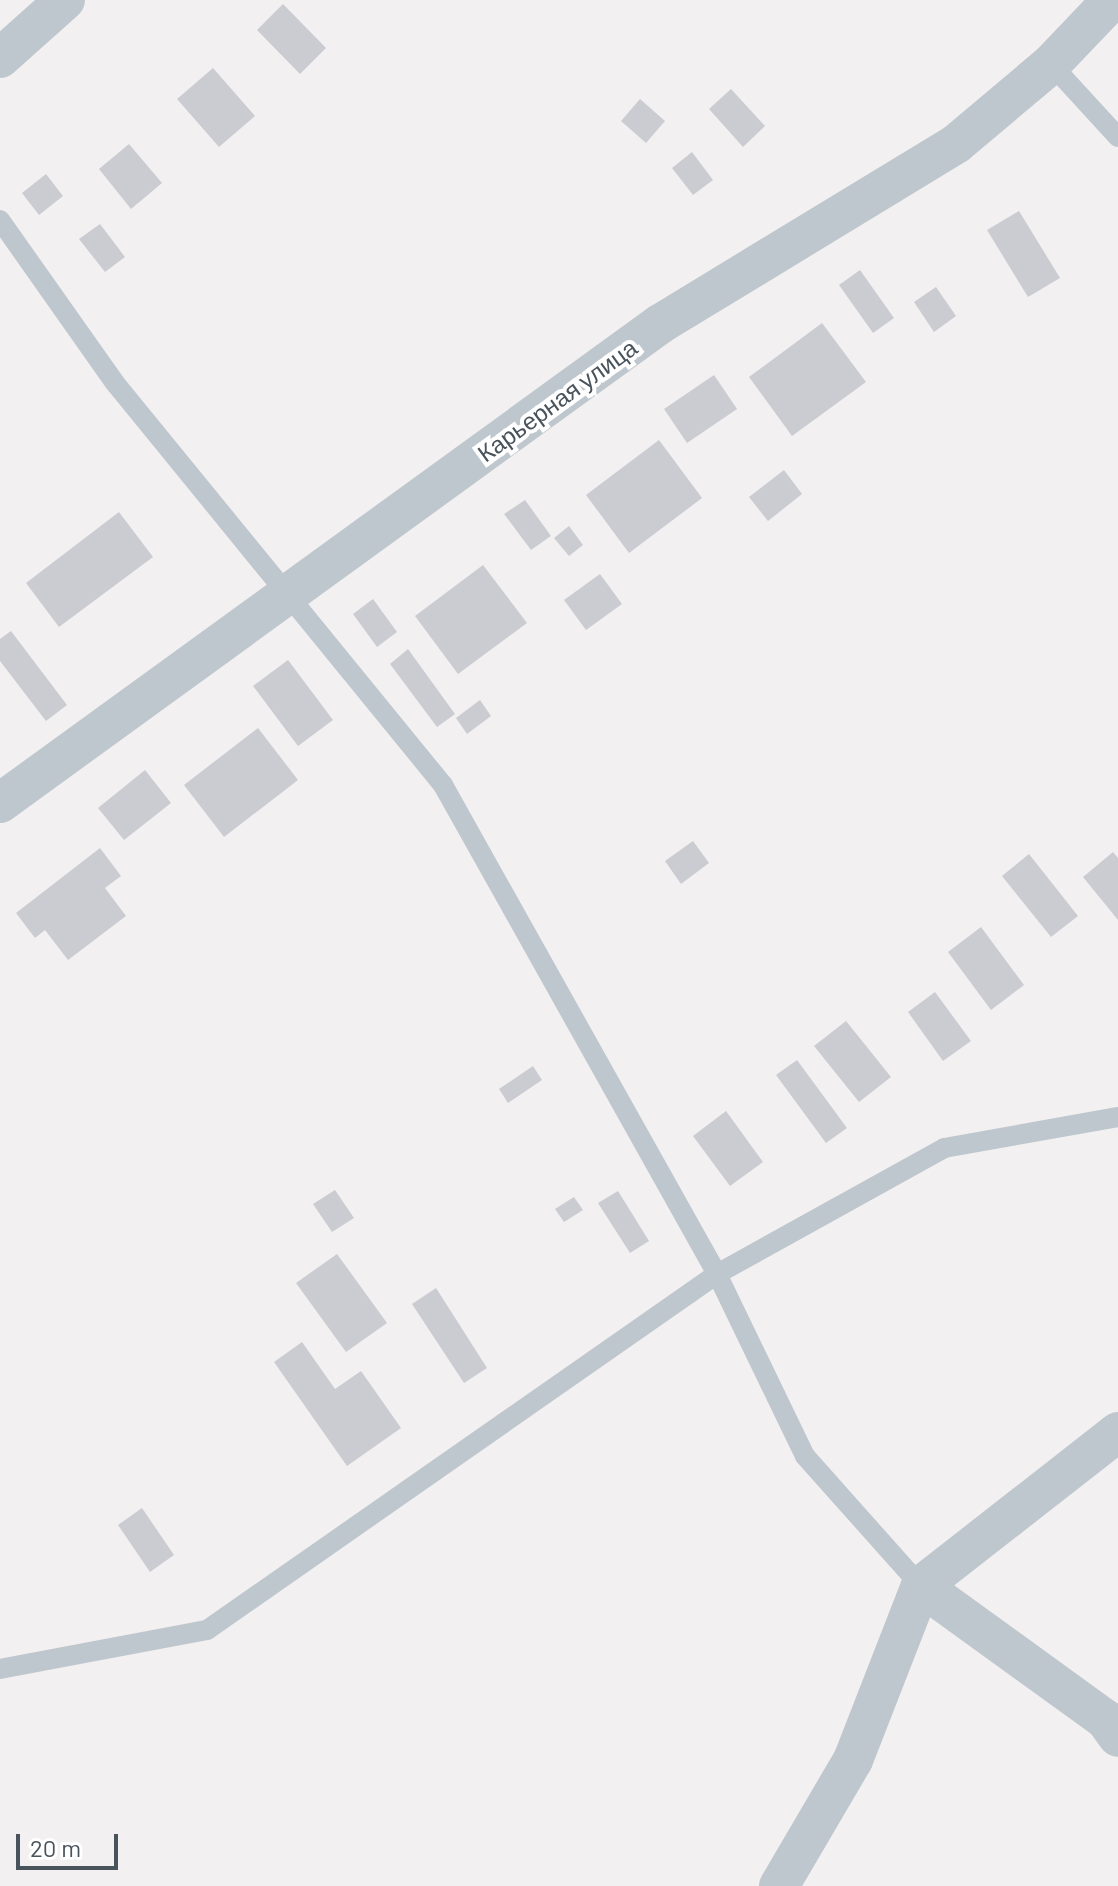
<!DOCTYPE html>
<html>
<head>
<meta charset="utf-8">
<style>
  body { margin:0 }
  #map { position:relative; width:1118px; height:1886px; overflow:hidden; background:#f2f0f0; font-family:Barlow,sans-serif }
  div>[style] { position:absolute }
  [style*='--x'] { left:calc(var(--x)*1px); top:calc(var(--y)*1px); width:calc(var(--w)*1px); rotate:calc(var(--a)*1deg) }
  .building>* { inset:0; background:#caccd2 }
  .service>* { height:20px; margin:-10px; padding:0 10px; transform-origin:10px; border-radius:10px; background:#bfc7ce }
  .minor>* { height:40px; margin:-20px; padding:0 20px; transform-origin:20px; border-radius:20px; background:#bfc7ce }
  span { translate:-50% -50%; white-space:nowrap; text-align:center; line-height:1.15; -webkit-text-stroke:8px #fff; paint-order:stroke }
  .street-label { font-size:24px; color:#49535c }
  .scale { position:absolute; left:16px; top:1834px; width:102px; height:36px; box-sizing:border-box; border:4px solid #49535c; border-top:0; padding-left:10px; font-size:24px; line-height:28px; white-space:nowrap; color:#49535c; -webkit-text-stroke:6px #fff; paint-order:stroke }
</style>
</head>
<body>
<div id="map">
  <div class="building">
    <i style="clip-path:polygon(283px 4px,326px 48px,300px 74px,257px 30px)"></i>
    <i style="clip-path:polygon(213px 68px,255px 116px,219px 147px,177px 99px)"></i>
    <i style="clip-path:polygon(731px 89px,765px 126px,743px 147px,709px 109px)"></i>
    <i style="clip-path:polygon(640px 99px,665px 121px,646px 143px,621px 121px)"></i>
    <i style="clip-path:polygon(129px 144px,162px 183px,131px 209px,99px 169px)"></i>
    <i style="clip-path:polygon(692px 152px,713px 180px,693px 195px,672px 168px)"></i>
    <i style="clip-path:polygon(46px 174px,63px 196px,39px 215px,22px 193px)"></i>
    <i style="clip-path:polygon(1019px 211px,1060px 278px,1028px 297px,987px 230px)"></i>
    <i style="clip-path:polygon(100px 224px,125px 257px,105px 272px,79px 239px)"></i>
    <i style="clip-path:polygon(860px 270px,894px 318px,873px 333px,839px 285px)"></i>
    <i style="clip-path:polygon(936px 287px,956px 316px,934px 332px,914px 302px)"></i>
    <i style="clip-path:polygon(822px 323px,866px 382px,792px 436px,749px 377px)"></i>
    <i style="clip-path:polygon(714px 375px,737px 409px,687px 443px,664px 409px)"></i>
    <i style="clip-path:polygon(659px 440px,702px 498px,629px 553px,586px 495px)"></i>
    <i style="clip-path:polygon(784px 470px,802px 494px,768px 521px,749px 497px)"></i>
    <i style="clip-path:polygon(525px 500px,551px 536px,531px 550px,504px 514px)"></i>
    <i style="clip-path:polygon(119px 512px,153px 557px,59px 627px,26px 583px)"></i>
    <i style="clip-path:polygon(569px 526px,583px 545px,569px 556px,554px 538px)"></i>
    <i style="clip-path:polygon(483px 565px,527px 623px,458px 674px,415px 616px)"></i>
    <i style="clip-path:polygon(600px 574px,622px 604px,586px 630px,564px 600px)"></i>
    <i style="clip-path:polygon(373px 599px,397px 632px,377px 647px,353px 614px)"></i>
    <i style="clip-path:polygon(11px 631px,67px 705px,46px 721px,0 661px,0 639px)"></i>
    <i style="clip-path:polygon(408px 649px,455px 714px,437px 727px,390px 664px)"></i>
    <i style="clip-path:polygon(288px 660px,333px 720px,298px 746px,253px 686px)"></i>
    <i style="clip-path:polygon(480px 700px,491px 716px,467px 734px,456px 718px)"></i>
    <i style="clip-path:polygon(258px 728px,298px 780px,224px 837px,184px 785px)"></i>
    <i style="clip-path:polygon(145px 770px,171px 803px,124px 840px,98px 808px)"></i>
    <i style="clip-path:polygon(693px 841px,709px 863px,681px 884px,665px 861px)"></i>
    <i style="clip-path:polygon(100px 848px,121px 876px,105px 888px,126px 916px,68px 960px,45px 930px,35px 938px,16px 913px)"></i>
    <i style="clip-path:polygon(1113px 852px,1118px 858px,1118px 920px,1083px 877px)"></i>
    <i style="clip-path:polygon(1029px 854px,1078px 916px,1051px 937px,1002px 876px)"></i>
    <i style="clip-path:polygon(981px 927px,1024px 985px,991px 1010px,948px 952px)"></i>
    <i style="clip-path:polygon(935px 992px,971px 1041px,943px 1061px,908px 1012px)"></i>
    <i style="clip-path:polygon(846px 1021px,891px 1077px,859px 1102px,814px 1046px)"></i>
    <i style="clip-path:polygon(797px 1060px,847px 1128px,826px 1143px,776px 1075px)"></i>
    <i style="clip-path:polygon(533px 1066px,542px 1080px,508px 1103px,499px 1089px)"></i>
    <i style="clip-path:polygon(726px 1111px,763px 1162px,730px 1186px,693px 1136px)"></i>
    <i style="clip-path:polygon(335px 1190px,354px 1218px,332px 1232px,313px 1204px)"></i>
    <i style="clip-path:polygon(618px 1191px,649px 1241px,630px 1253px,598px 1203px)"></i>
    <i style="clip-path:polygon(574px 1197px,583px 1210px,564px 1222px,555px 1209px)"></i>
    <i style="clip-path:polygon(337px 1254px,387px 1323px,346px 1352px,296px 1283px)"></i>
    <i style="clip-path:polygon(436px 1288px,487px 1368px,464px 1383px,412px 1304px)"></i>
    <i style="clip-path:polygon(302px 1342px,335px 1389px,361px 1371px,401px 1428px,347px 1466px,274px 1362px)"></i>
    <i style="clip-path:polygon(142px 1508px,174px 1555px,150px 1572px,118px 1525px)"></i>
  </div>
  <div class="service">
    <i style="--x:1051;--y:64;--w:99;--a:47.5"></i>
    <i style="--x:0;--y:220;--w:199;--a:54.8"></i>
    <i style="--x:115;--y:383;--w:519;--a:50.79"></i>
    <i style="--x:443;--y:785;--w:561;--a:60.74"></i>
    <i style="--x:717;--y:1274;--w:202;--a:64.2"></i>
    <i style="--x:805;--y:1456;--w:174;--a:48.3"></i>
    <i style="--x:0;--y:1669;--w:211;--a:-10.7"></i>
    <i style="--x:207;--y:1630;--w:622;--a:-34.92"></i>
    <i style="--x:717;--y:1274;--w:260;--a:-29"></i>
    <i style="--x:944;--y:1148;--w:177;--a:-10.1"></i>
  </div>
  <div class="minor">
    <i style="--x:0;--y:58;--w:87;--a:-41.7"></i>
    <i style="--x:0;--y:803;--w:816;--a:-35.97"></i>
    <i style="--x:660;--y:324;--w:346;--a:-31.3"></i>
    <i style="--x:956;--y:144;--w:124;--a:-40.1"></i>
    <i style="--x:1051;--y:64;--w:88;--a:-46.4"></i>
    <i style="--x:921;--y:1586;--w:227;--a:35.9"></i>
    <i style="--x:1105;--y:1719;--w:22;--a:54"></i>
    <i style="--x:779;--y:1886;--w:146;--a:-59.6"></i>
    <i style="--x:853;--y:1760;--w:187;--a:-68.7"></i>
    <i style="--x:921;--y:1586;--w:250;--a:-38"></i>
  </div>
  <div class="street-label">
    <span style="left:557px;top:400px;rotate:-36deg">Карьерная улица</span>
  </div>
  <div class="scale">20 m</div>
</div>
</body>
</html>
